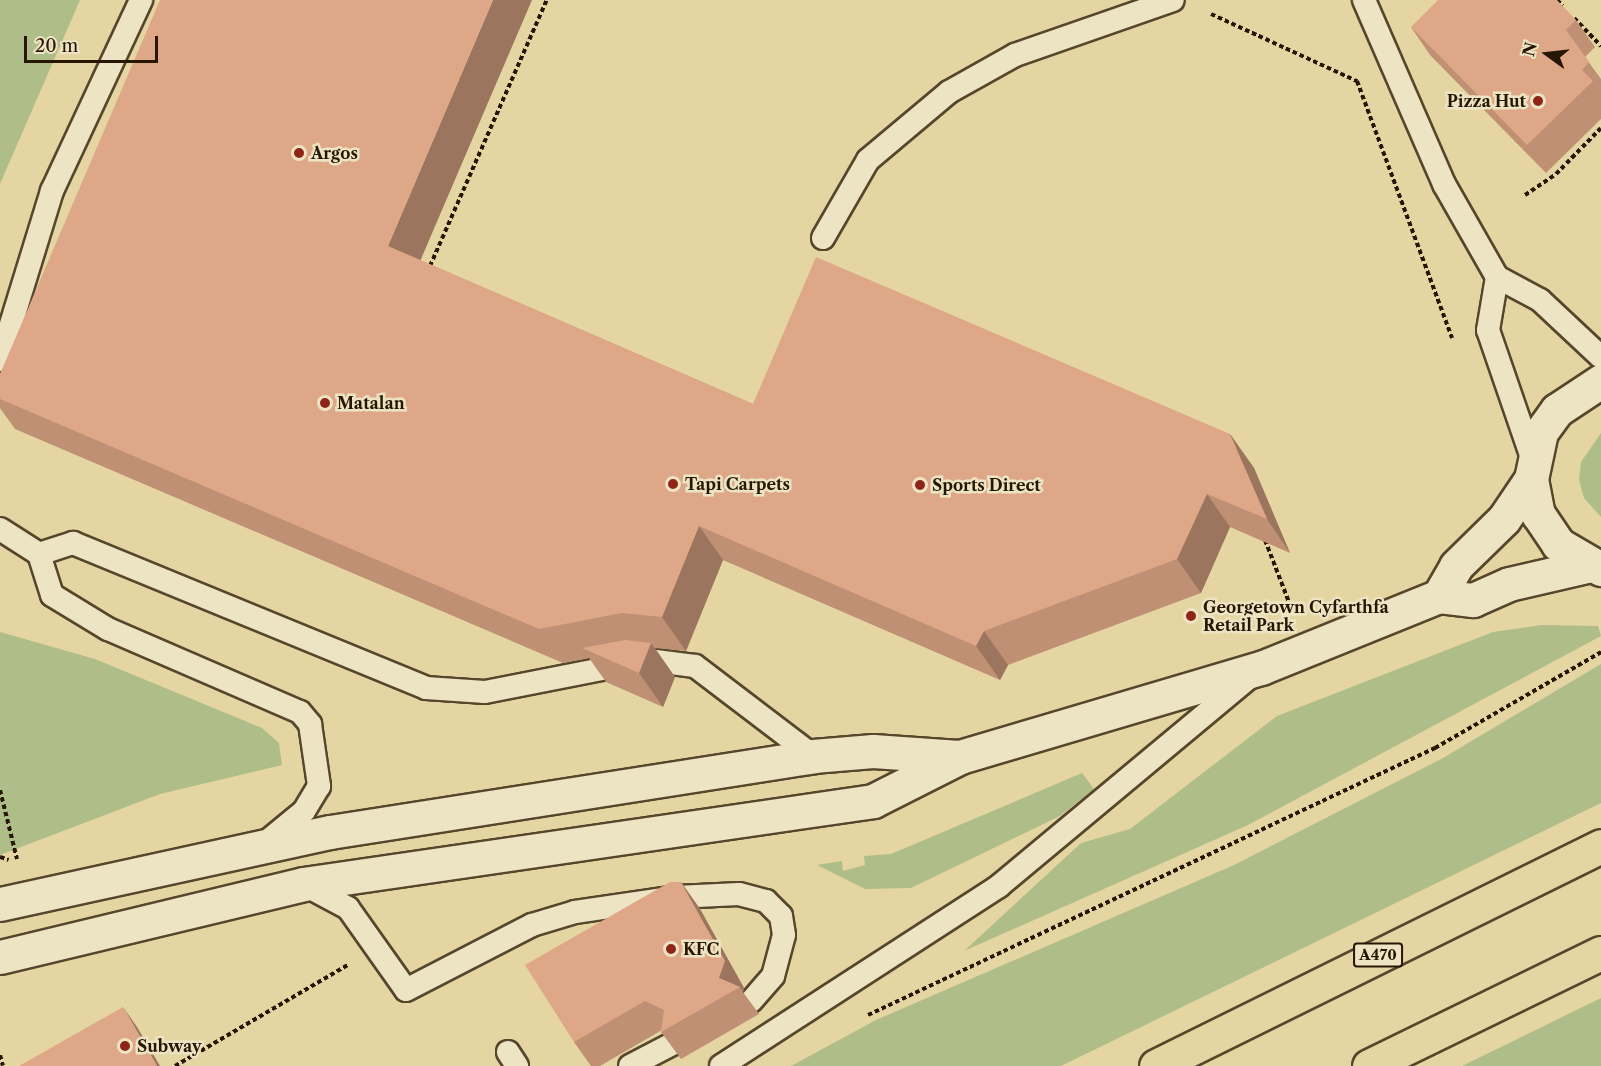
<!DOCTYPE html>
<html>
<head>
<meta charset="utf-8">
<style>
  body { margin:0 }
  #map { position:relative; width:1601px; height:1066px; overflow:hidden; background:#e4d5a2; font-family:"Libre Caslon Text",serif }
  div>[style] { position:absolute }
  [style*='--x'] { left:calc(var(--x)*1px); top:calc(var(--y)*1px); width:calc(var(--w)*1px); rotate:calc(var(--a)*1deg) }
  .green>* { inset:0; background:#afbe89 }
  .path>* { height:4px; margin-top:-2px; transform-origin:0; background:repeating-linear-gradient(90deg,#271603 0 4.5px,transparent 0 7.5px) }
  .roads { filter:drop-shadow(2px 0 #56462b) drop-shadow(-2px 0 #56462b) drop-shadow(0 2px #56462b) drop-shadow(0 -2px #56462b) }
  .lane>* { height:22px; margin:-11px; padding:0 11px; transform-origin:11px; border-radius:11px; background:#ede4c3 }
  .street>* { height:33px; margin:-16.5px; padding:0 16.5px; transform-origin:16.5px; border-radius:16.5px; background:#ede4c3 }
  .highway>* { height:33px; margin:-16.5px; padding:0 16.5px; transform-origin:16.5px; border-radius:16.5px; background:#e4d5a2 }
  .wall>* { inset:0; background:#bf9074 }
  .shaded-wall>* { inset:0; background:#9b755e }
  .building>* { inset:0; background:#dea787 }
  .dots>* { width:16px; height:16px; translate:-50% -50%; box-sizing:border-box; border:3px solid #ede4c3; border-radius:50% }
  span { translate:-50% -50%; white-space:nowrap; text-align:center; line-height:1.15; -webkit-text-stroke:5px #ede4c3; paint-order:stroke }
  .shield-label span { padding:2px 4px; background:#ede4c3; border:2px solid; border-radius:4px; -webkit-text-stroke-width:0 }
  .shield-label { font-size:15px; color:#271603; font-weight:700 }
  .poi-label { font-size:16px; color:#271603; font-weight:700 }
  .right { translate:-100% -50%; text-align:right }
  .left { translate:0 -50%; text-align:left }
  .north { position:absolute; left:1517px; top:24px; width:60px; height:60px; -webkit-text-stroke:4px #ede4c3; paint-order:stroke; rotate:285deg; font-size:16px; font-weight:700; line-height:24px; text-align:center; color:#271603 }
  .north::after { content:''; display:block; margin:auto; width:21px; height:27px; background:#271603; clip-path:polygon(50% 0,100% 100%,50% 72%,0 100%) }
  .scale { position:absolute; left:24px; top:36px; width:134px; height:27px; box-sizing:border-box; border:3px solid #271603; border-top:0; padding-left:8px; font-size:18px; line-height:21px; white-space:nowrap; color:#271603; -webkit-text-stroke:4px #ede4c3; paint-order:stroke }
</style>
</head>
<body>
<div id="map">
  <div class="green">
    <i style="clip-path:polygon(0 0,80px 0,0 184px)"></i>
    <i style="clip-path:polygon(1601px 433px,1601px 517px,1584px 498px,1579px 480px,1581px 462px)"></i>
    <i style="clip-path:polygon(1542px 625px,1598px 626px,1601px 636px,1248px 825px,964px 951px,1081px 843px,1130px 829px,1277px 716px,1493px 632px)"></i>
    <i style="clip-path:polygon(0 632px,95px 659px,262px 728px,279px 743px,282px 765px,160px 794px,0 855px)"></i>
    <i style="clip-path:polygon(1601px 664px,1601px 803px,1061px 1066px,791px 1066px,876px 1020px,1234px 865px,1443px 758px)"></i>
    <i style="clip-path:polygon(1082px 773px,1094px 789px,1060px 816px,911px 888px,865px 889px,817px 865px,842px 861px,843px 871px,865px 865px,864px 856px,891px 854px)"></i>
    <i style="clip-path:polygon(1601px 998px,1601px 1066px,1462px 1066px)"></i>
  </div>
  <div class="path">
    <i style="--x:1557;--y:0;--w:8;--a:45"></i>
    <i style="--x:1211;--y:14;--w:161;--a:24.7"></i>
    <i style="--x:1357;--y:81;--w:274;--a:69.7"></i>
    <i style="--x:1574;--y:18;--w:39;--a:46"></i>
    <i style="--x:1525;--y:195;--w:37;--a:-34"></i>
    <i style="--x:1556;--y:174;--w:64;--a:-45.6"></i>
    <i style="--x:430;--y:266;--w:291;--a:-66.3"></i>
    <i style="--x:1265;--y:540;--w:75;--a:68.9"></i>
    <i style="--x:0;--y:790;--w:71;--a:76.2"></i>
    <i style="--x:0;--y:857;--w:9;--a:18"></i>
    <i style="--x:868;--y:1015;--w:627;--a:-25.22"></i>
    <i style="--x:1435;--y:748;--w:192;--a:-30"></i>
    <i style="--x:0;--y:1055;--w:11;--a:75"></i>
    <i style="--x:175;--y:1066;--w:200;--a:-30.3"></i>
  </div>
  <div class="roads">
    <div class="lane">
      <i style="--x:1364;--y:0;--w:201;--a:66.5"></i>
      <i style="--x:1444;--y:184;--w:107;--a:60.3"></i>
      <i style="--x:1497;--y:277;--w:49;--a:28.1"></i>
      <i style="--x:1540;--y:300;--w:83;--a:43.1"></i>
      <i style="--x:823;--y:238;--w:90;--a:-60"></i>
      <i style="--x:868;--y:160;--w:106;--a:-40"></i>
      <i style="--x:949;--y:92;--w:76;--a:-29.3"></i>
      <i style="--x:1015;--y:55;--w:167;--a:-19.2"></i>
      <i style="--x:1497;--y:277;--w:54;--a:99.6"></i>
      <i style="--x:1488;--y:330;--w:135;--a:71"></i>
      <i style="--x:0;--y:360;--w:177;--a:-72.9"></i>
      <i style="--x:52;--y:191;--w:211;--a:-65"></i>
      <i style="--x:0;--y:529;--w:46;--a:32.7"></i>
      <i style="--x:39;--y:554;--w:36;--a:-18"></i>
      <i style="--x:73;--y:543;--w:382;--a:22.3"></i>
      <i style="--x:426;--y:688;--w:59;--a:3.9"></i>
      <i style="--x:485;--y:692;--w:166;--a:-11.1"></i>
      <i style="--x:648;--y:660;--w:47;--a:7.3"></i>
      <i style="--x:695;--y:666;--w:148;--a:37.3"></i>
      <i style="--x:39;--y:554;--w:43;--a:72.4"></i>
      <i style="--x:52;--y:595;--w:66;--a:31.3"></i>
      <i style="--x:108;--y:629;--w:209;--a:23.4"></i>
      <i style="--x:300;--y:712;--w:16;--a:50"></i>
      <i style="--x:310;--y:724;--w:63;--a:81.7"></i>
      <i style="--x:319;--y:786;--w:29;--a:121"></i>
      <i style="--x:304;--y:811;--w:50;--a:140.6"></i>
      <i style="--x:303;--y:884;--w:51;--a:28.1"></i>
      <i style="--x:348;--y:908;--w:100;--a:54.7"></i>
      <i style="--x:406;--y:990;--w:142;--a:-27.3"></i>
      <i style="--x:532;--y:925;--w:45;--a:-16.8"></i>
      <i style="--x:575;--y:912;--w:102;--a:-8.4"></i>
      <i style="--x:676;--y:897;--w:63;--a:-2.7"></i>
      <i style="--x:739;--y:894;--w:28;--a:15"></i>
      <i style="--x:766;--y:901;--w:21;--a:45"></i>
      <i style="--x:781;--y:916;--w:19;--a:81"></i>
      <i style="--x:784;--y:935;--w:42;--a:105"></i>
      <i style="--x:773;--y:976;--w:33;--a:131"></i>
      <i style="--x:508;--y:1052;--w:17;--a:57"></i>
      <i style="--x:630;--y:1066;--w:47;--a:-27.6"></i>
      <i style="--x:721;--y:1066;--w:331;--a:-32.9"></i>
      <i style="--x:999;--y:886;--w:331;--a:-39.8"></i>
    </div>
    <div class="street">
      <i style="--x:1601;--y:381;--w:53;--a:146.6"></i>
      <i style="--x:1557;--y:410;--w:27;--a:126"></i>
      <i style="--x:1541;--y:432;--w:48;--a:102"></i>
      <i style="--x:1531;--y:479;--w:36;--a:79"></i>
      <i style="--x:1538;--y:514;--w:36;--a:56"></i>
      <i style="--x:1558;--y:544;--w:50;--a:30.2"></i>
      <i style="--x:1439;--y:596;--w:34;--a:-60"></i>
      <i style="--x:1456;--y:566;--w:67;--a:-44.4"></i>
      <i style="--x:1504;--y:519;--w:48;--a:-56"></i>
      <i style="--x:0;--y:904;--w:338;--a:-12.3"></i>
      <i style="--x:330;--y:832;--w:489;--a:-8.9"></i>
      <i style="--x:813;--y:756;--w:60;--a:-4.8"></i>
      <i style="--x:873;--y:751;--w:86;--a:4"></i>
      <i style="--x:0;--y:957;--w:312;--a:-13.5"></i>
      <i style="--x:303;--y:884;--w:576;--a:-8.28"></i>
      <i style="--x:873;--y:801;--w:97;--a:-26.8"></i>
      <i style="--x:960;--y:757;--w:314;--a:-16.5"></i>
      <i style="--x:1261;--y:668;--w:192;--a:-22"></i>
      <i style="--x:1439;--y:596;--w:34;--a:7"></i>
      <i style="--x:1473;--y:600;--w:39;--a:-24"></i>
      <i style="--x:1509;--y:584;--w:80;--a:-13"></i>
    </div>
    <div class="highway">
      <i style="--x:1156;--y:1066;--w:496;--a:-26.3"></i>
      <i style="--x:1369;--y:1066;--w:258;--a:-26"></i>
    </div>
  </div>
  <div class="wall">
    <i style="clip-path:polygon(1576px 20px,1595px 47px,1585px 57px,1601px 79px,1601px 119px,1546px 173px,1430px 55px,1411px 27px)"></i>
    <i style="clip-path:polygon(420px 260px,753px 404px,1230px 434px,1254px 468px,1290px 553px,1230px 527px,1201px 593px,1008px 665px,1000px 680px,723px 560px,686px 651px,655px 648px,675px 677px,663px 707px,606px 682px,589px 658px,563px 663px,15px 429px,0 408px,0 399px)"></i>
    <i style="clip-path:polygon(681px 882px,700px 909px,744px 988px,743px 992px,759px 1014px,681px 1059px,661px 1032px,662px 1030px,600px 1066px,591px 1066px,574px 1042px)"></i>
  </div>
  <div class="shaded-wall">
    <i style="clip-path:polygon(493px 0,532px 0,412px 280px,388px 246px)"></i>
    <i style="clip-path:polygon(1230px 434px,1254px 468px,1290px 553px,1267px 519px)"></i>
    <i style="clip-path:polygon(1207px 494px,1230px 527px,1201px 593px,1177px 559px)"></i>
    <i style="clip-path:polygon(699px 526px,723px 560px,686px 651px,662px 617px)"></i>
    <i style="clip-path:polygon(984px 631px,1008px 665px,1000px 680px,976px 646px)"></i>
    <i style="clip-path:polygon(651px 643px,675px 677px,663px 707px,639px 673px)"></i>
    <i style="clip-path:polygon(681px 882px,700px 909px,744px 988px,743px 992px,740px 987px,719px 978px)"></i>
    <i style="clip-path:polygon(123px 1007px,137px 1027px,160px 1066px,157px 1066px)"></i>
  </div>
  <div class="building">
    <i style="clip-path:polygon(160px 0,493px 0,388px 246px,753px 404px,816px 257px,1230px 434px,1267px 519px,1207px 494px,1177px 559px,984px 631px,976px 646px,699px 526px,662px 617px,622px 613px,539px 629px,0 399px,0 374px)"></i>
    <i style="clip-path:polygon(1438px 0,1557px 0,1576px 20px,1566px 30px,1589px 62px,1582px 70px,1593px 81px,1527px 145px,1411px 27px)"></i>
    <i style="clip-path:polygon(625px 640px,651px 643px,639px 673px,582px 648px)"></i>
    <i style="clip-path:polygon(670px 882px,681px 882px,725px 961px,719px 978px,740px 987px,661px 1032px,664px 1010px,645px 1001px,574px 1042px,525px 965px)"></i>
    <i style="clip-path:polygon(123px 1007px,157px 1066px,19px 1066px)"></i>
  </div>
  <div class="dots">
    <i style="left:1538px;top:101px;background:#8f2418"></i>
    <i style="left:299px;top:153px;background:#8f2418"></i>
    <i style="left:325px;top:403px;background:#8f2418"></i>
    <i style="left:673px;top:484px;background:#8f2418"></i>
    <i style="left:920px;top:485px;background:#8f2418"></i>
    <i style="left:1191px;top:616px;background:#8f2418"></i>
    <i style="left:671px;top:949px;background:#8f2418"></i>
    <i style="left:125px;top:1046px;background:#8f2418"></i>
  </div>
  <div class="shield-label">
    <span style="left:1378px;top:955px">A470</span>
  </div>
  <div class="poi-label">
    <span class="right" style="left:1526px;top:101px">Pizza Hut</span>
    <span class="left" style="left:311px;top:153px">Argos</span>
    <span class="left" style="left:337px;top:403px">Matalan</span>
    <span class="left" style="left:685px;top:484px">Tapi Carpets</span>
    <span class="left" style="left:932px;top:485px">Sports Direct</span>
    <span class="left" style="left:1203px;top:616px">Georgetown Cyfarthfa<br>Retail Park</span>
    <span class="left" style="left:683px;top:949px">KFC</span>
    <span class="left" style="left:137px;top:1046px">Subway</span>
  </div>
  <div class="north">N</div>
  <div class="scale">20 m</div>
</div>
</body>
</html>
